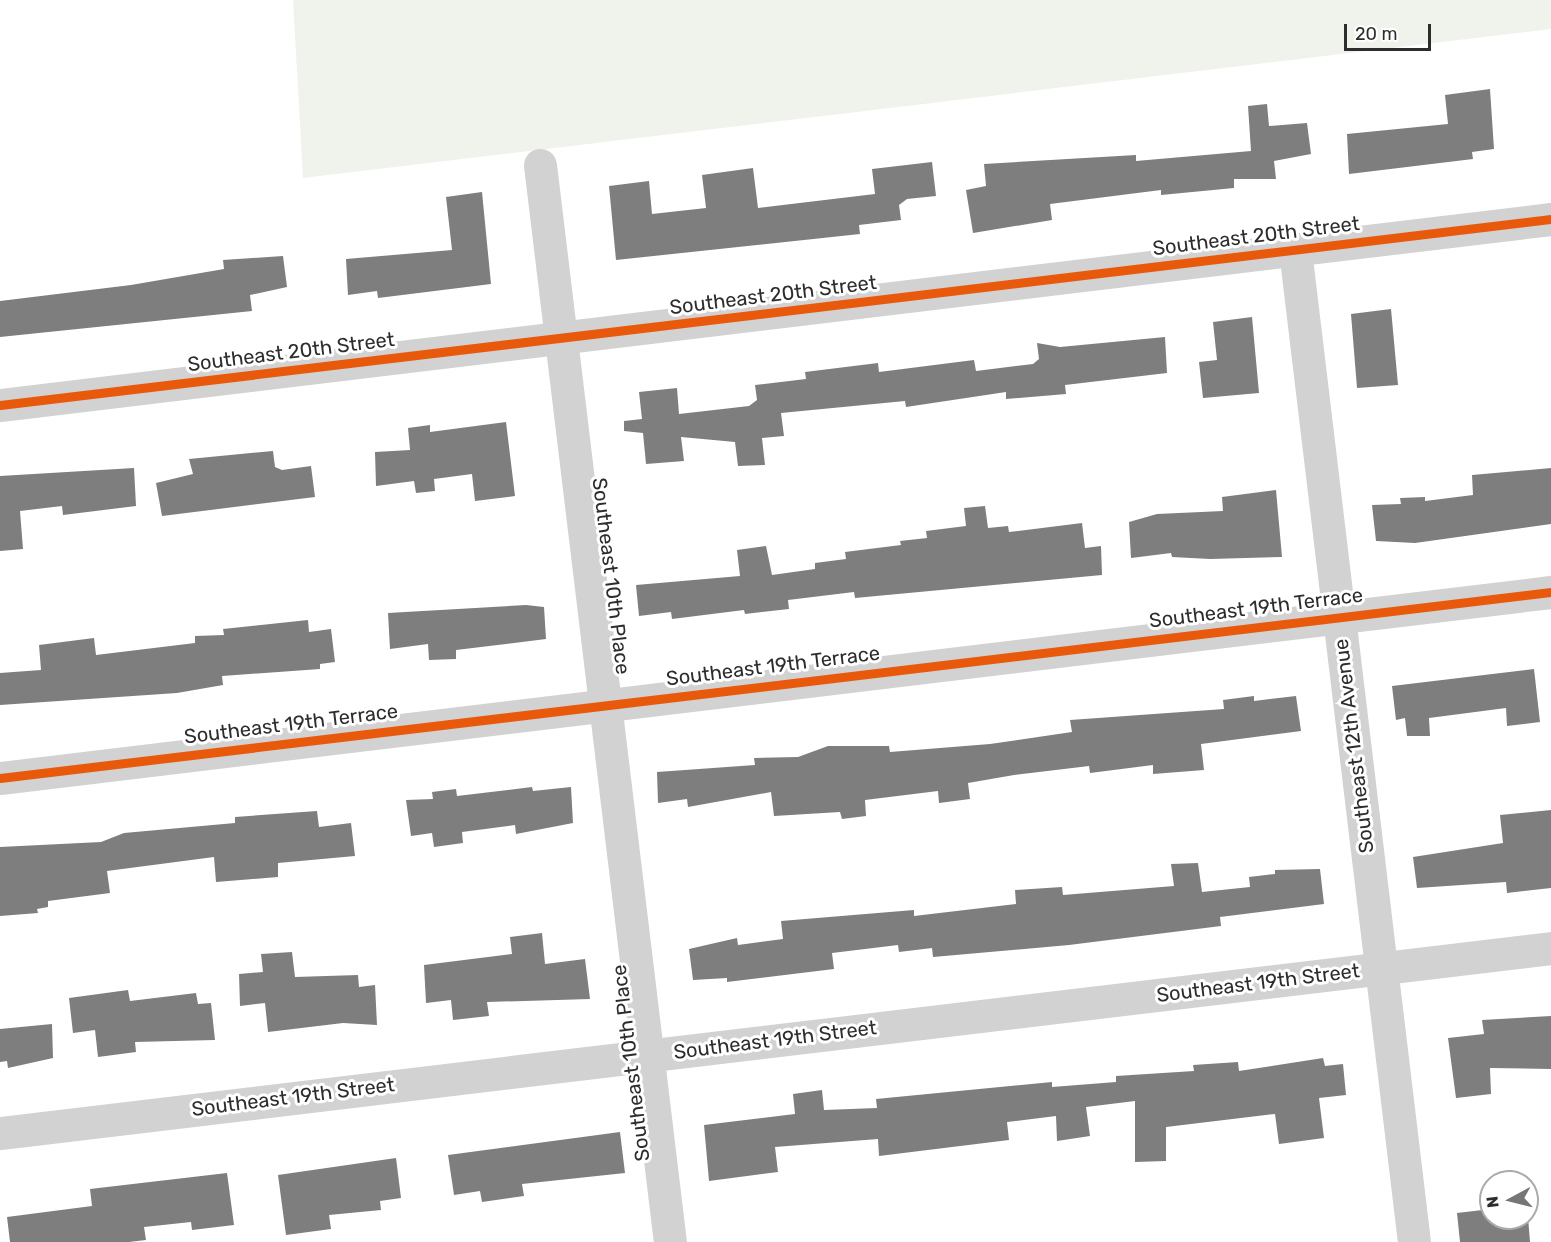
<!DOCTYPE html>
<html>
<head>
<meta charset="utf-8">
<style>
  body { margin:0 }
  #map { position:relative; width:1551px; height:1242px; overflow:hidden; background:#fff; font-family:Rubik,sans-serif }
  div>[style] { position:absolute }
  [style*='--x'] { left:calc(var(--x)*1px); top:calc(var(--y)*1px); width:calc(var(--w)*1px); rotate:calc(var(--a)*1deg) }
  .green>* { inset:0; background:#f0f3ec }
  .building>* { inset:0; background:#7e7e7e }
  .minor>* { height:33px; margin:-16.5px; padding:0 16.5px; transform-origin:16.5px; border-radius:16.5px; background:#d2d2d2 }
  .cycleway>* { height:9px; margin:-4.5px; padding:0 4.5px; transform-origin:4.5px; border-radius:4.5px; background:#e8590c }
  span { translate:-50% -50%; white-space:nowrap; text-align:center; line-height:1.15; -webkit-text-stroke:6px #fff; paint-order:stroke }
  .street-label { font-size:20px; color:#2d2d2d }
  .north { position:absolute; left:1479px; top:1170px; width:60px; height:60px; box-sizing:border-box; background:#fff; border:2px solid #ababab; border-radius:50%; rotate:263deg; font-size:16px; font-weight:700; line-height:24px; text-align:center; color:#2d2d2d }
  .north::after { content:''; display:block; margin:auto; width:21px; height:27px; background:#767676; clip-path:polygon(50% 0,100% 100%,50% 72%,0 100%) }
  .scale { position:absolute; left:1344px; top:24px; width:87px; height:27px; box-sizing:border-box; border:3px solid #2d2d2d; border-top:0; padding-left:8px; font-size:18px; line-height:21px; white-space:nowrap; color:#2d2d2d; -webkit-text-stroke:4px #fff; paint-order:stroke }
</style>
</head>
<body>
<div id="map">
  <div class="green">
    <i style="clip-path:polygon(293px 0,1551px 0,1551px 29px,303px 178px)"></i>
  </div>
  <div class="building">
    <i style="clip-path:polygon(1490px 89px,1494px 149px,1472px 152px,1473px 159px,1349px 174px,1347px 134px,1448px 124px,1445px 95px)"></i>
    <i style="clip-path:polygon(1267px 104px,1269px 126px,1307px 123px,1311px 154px,1274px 161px,1276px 179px,1234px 179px,1234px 188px,1161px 195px,1161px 190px,1050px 204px,1052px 220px,973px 233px,966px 190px,986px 186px,984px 164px,1136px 155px,1136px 161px,1251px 151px,1248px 106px)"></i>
    <i style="clip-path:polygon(932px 162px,936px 196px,907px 199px,899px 205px,901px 220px,859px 225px,860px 234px,616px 260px,609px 186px,649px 181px,652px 214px,706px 208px,702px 175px,753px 168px,758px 208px,875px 194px,872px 169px)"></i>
    <i style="clip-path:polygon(482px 192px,491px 284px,378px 298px,377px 291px,348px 295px,346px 259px,452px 250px,446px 197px)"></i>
    <i style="clip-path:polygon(283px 256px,287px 287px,250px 295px,252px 311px,0 337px,0 301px,131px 285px,224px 269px,223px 260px)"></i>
    <i style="clip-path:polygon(1391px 309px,1398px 385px,1357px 388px,1351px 314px)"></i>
    <i style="clip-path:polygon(1252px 317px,1259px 393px,1203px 398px,1199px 362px,1217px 360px,1213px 322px)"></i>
    <i style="clip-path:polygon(1165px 337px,1167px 373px,1065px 385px,1066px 394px,1006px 399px,1006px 392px,906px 407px,905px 401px,781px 413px,784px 436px,762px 438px,765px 465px,738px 466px,735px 442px,681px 437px,684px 461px,646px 464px,643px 433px,624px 431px,624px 421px,642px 419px,639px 392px,677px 388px,679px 414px,749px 406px,757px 400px,755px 385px,806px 379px,805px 372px,878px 363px,879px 372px,974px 360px,976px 371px,1033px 364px,1039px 359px,1037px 343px,1060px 347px)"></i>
    <i style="clip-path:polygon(506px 422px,515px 496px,475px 501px,472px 474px,434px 479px,435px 491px,416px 493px,414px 481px,376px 486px,375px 452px,410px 450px,408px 428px,430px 425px,430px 432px)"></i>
    <i style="clip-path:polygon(273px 451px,275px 467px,282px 470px,311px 466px,315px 497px,162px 516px,156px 483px,193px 474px,189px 459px)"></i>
    <i style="clip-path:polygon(134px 468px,136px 506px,63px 515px,62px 506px,20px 511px,23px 549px,0 551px,0 476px)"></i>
    <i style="clip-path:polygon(1551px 468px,1551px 524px,1415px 543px,1376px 541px,1372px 505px,1401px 504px,1400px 498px,1425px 497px,1425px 501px,1473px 495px,1472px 475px)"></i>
    <i style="clip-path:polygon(1276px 490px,1282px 557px,1210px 559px,1172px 557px,1171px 553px,1131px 558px,1129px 522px,1157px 514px,1223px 511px,1222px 497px)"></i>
    <i style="clip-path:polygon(985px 506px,988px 528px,1008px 526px,1009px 532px,1082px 523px,1085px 548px,1101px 546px,1102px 575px,855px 598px,854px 592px,788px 600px,789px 609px,745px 614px,744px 610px,672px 619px,671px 612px,639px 616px,636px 585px,740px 576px,737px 550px,766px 546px,772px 575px,815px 569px,815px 563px,846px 559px,845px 552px,901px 545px,900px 541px,927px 538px,926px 531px,966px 526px,964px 508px)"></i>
    <i style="clip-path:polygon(526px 605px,544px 607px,546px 639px,456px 650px,456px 659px,429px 660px,428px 644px,390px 649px,388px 613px)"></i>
    <i style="clip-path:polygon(308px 620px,309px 632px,331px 629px,335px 662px,320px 664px,320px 669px,222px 676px,223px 685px,177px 693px,0 705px,0 673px,41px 670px,39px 645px,94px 638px,96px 655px,195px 643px,195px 636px,224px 635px,223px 629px)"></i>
    <i style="clip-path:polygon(1534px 669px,1540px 722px,1507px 726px,1506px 708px,1429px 718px,1430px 736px,1407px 736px,1405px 718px,1396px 720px,1392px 686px)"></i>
    <i style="clip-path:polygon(1254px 696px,1254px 701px,1296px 696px,1301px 731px,1201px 744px,1204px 770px,1153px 774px,1153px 765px,1090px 773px,1089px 766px,1014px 775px,968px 783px,970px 799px,939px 803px,938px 791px,865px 800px,866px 816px,842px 819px,840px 812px,774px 816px,771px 792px,688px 807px,687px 799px,658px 803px,657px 772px,755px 765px,754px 758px,798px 757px,828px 746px,889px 746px,890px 752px,990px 744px,1072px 732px,1070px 720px,1224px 709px,1223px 700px)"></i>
    <i style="clip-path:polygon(532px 787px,533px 791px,571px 787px,573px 823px,516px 834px,515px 825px,462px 832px,463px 843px,434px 847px,432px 833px,411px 836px,406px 800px,433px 799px,432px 792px,456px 789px,457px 796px)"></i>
    <i style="clip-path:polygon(1551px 810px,1551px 888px,1507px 893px,1506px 882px,1417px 888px,1413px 857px,1503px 843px,1500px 815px)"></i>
    <i style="clip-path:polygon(317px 811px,319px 827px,351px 823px,355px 856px,278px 863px,278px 877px,216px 882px,214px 857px,107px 871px,110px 893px,48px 901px,48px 907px,37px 909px,38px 913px,0 916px,0 847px,101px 842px,124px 833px,235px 823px,235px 817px)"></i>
    <i style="clip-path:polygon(1198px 863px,1202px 892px,1250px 887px,1249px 877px,1275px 874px,1275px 870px,1320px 869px,1324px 904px,1220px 917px,1221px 926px,1069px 945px,933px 957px,932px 948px,899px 952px,898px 945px,832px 953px,834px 969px,727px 982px,727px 978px,693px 980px,689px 949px,737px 938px,738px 945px,783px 939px,781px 921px,914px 910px,914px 916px,1016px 904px,1015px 890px,1062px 887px,1063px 895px,1174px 886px,1171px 864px)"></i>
    <i style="clip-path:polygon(542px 933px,545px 964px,585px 959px,590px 999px,487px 1002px,489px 1016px,453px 1020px,451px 1000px,426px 1003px,424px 965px,512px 954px,510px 937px)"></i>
    <i style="clip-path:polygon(292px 952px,295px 977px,358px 975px,359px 987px,375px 985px,377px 1025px,343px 1023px,268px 1032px,265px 1003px,240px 1006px,239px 974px,263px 972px,261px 954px)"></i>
    <i style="clip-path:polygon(128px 990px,130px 1001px,196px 993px,198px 1004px,211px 1003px,215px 1040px,135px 1042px,136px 1052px,98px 1057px,95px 1030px,73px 1033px,69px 998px)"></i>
    <i style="clip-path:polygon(1551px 1016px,1551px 1069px,1490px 1068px,1491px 1094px,1456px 1098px,1448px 1038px,1484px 1034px,1482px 1020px)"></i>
    <i style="clip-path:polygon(52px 1024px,53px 1058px,8px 1068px,7px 1061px,0 1062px,0 1029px)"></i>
    <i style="clip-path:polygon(1323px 1058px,1325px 1066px,1343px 1064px,1346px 1095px,1319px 1098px,1324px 1138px,1279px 1144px,1275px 1114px,1166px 1127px,1166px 1161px,1135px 1162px,1135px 1101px,1086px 1107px,1090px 1136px,1057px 1141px,1056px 1116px,1007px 1122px,1009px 1140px,879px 1156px,878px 1139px,775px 1147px,778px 1172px,709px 1181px,704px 1125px,795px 1114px,793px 1094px,822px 1090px,824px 1110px,877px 1108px,876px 1099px,1052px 1082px,1052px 1087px,1116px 1082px,1116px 1076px,1194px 1071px,1193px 1065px,1238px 1062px,1239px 1071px)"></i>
    <i style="clip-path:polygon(620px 1132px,625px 1173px,522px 1184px,524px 1196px,482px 1202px,480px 1191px,454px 1195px,448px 1155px)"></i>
    <i style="clip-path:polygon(396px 1158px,401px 1198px,380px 1201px,381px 1210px,329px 1215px,331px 1229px,286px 1235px,278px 1175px)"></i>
    <i style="clip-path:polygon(227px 1173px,234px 1225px,192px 1230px,191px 1222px,144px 1227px,146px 1240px,129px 1242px,10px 1242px,7px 1217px,92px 1206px,90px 1189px)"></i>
    <i style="clip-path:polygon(1527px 1204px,1530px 1242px,1460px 1242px,1457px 1213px,1491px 1209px,1491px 1218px,1527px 1218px)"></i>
  </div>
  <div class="minor">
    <i style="--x:540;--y:165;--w:1085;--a:83.12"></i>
    <i style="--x:1295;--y:250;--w:999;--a:83.16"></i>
    <i style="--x:0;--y:405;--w:1562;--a:-6.84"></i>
    <i style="--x:0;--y:778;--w:1562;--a:-6.84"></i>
    <i style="--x:0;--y:1133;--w:1562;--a:-6.8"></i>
  </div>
  <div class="cycleway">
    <i style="--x:0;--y:405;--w:1562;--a:-6.84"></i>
    <i style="--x:0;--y:778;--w:1562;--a:-6.84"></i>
  </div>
  <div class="street-label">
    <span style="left:1256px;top:236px;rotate:-7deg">Southeast 20th Street</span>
    <span style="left:773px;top:295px;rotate:-7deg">Southeast 20th Street</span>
    <span style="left:291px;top:352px;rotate:-7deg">Southeast 20th Street</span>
    <span style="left:611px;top:576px;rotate:83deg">Southeast 10th Place</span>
    <span style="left:1256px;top:608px;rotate:-7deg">Southeast 19th Terrace</span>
    <span style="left:773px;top:666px;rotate:-7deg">Southeast 19th Terrace</span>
    <span style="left:291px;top:724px;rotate:-7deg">Southeast 19th Terrace</span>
    <span style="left:1354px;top:746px;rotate:-97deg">Southeast 12th Avenue</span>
    <span style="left:1258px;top:983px;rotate:-7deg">Southeast 19th Street</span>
    <span style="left:775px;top:1040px;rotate:-7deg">Southeast 19th Street</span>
    <span style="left:631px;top:1063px;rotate:-97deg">Southeast 10th Place</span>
    <span style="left:293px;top:1097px;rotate:-7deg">Southeast 19th Street</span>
  </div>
  <div class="north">N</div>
  <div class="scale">20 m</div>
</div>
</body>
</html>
